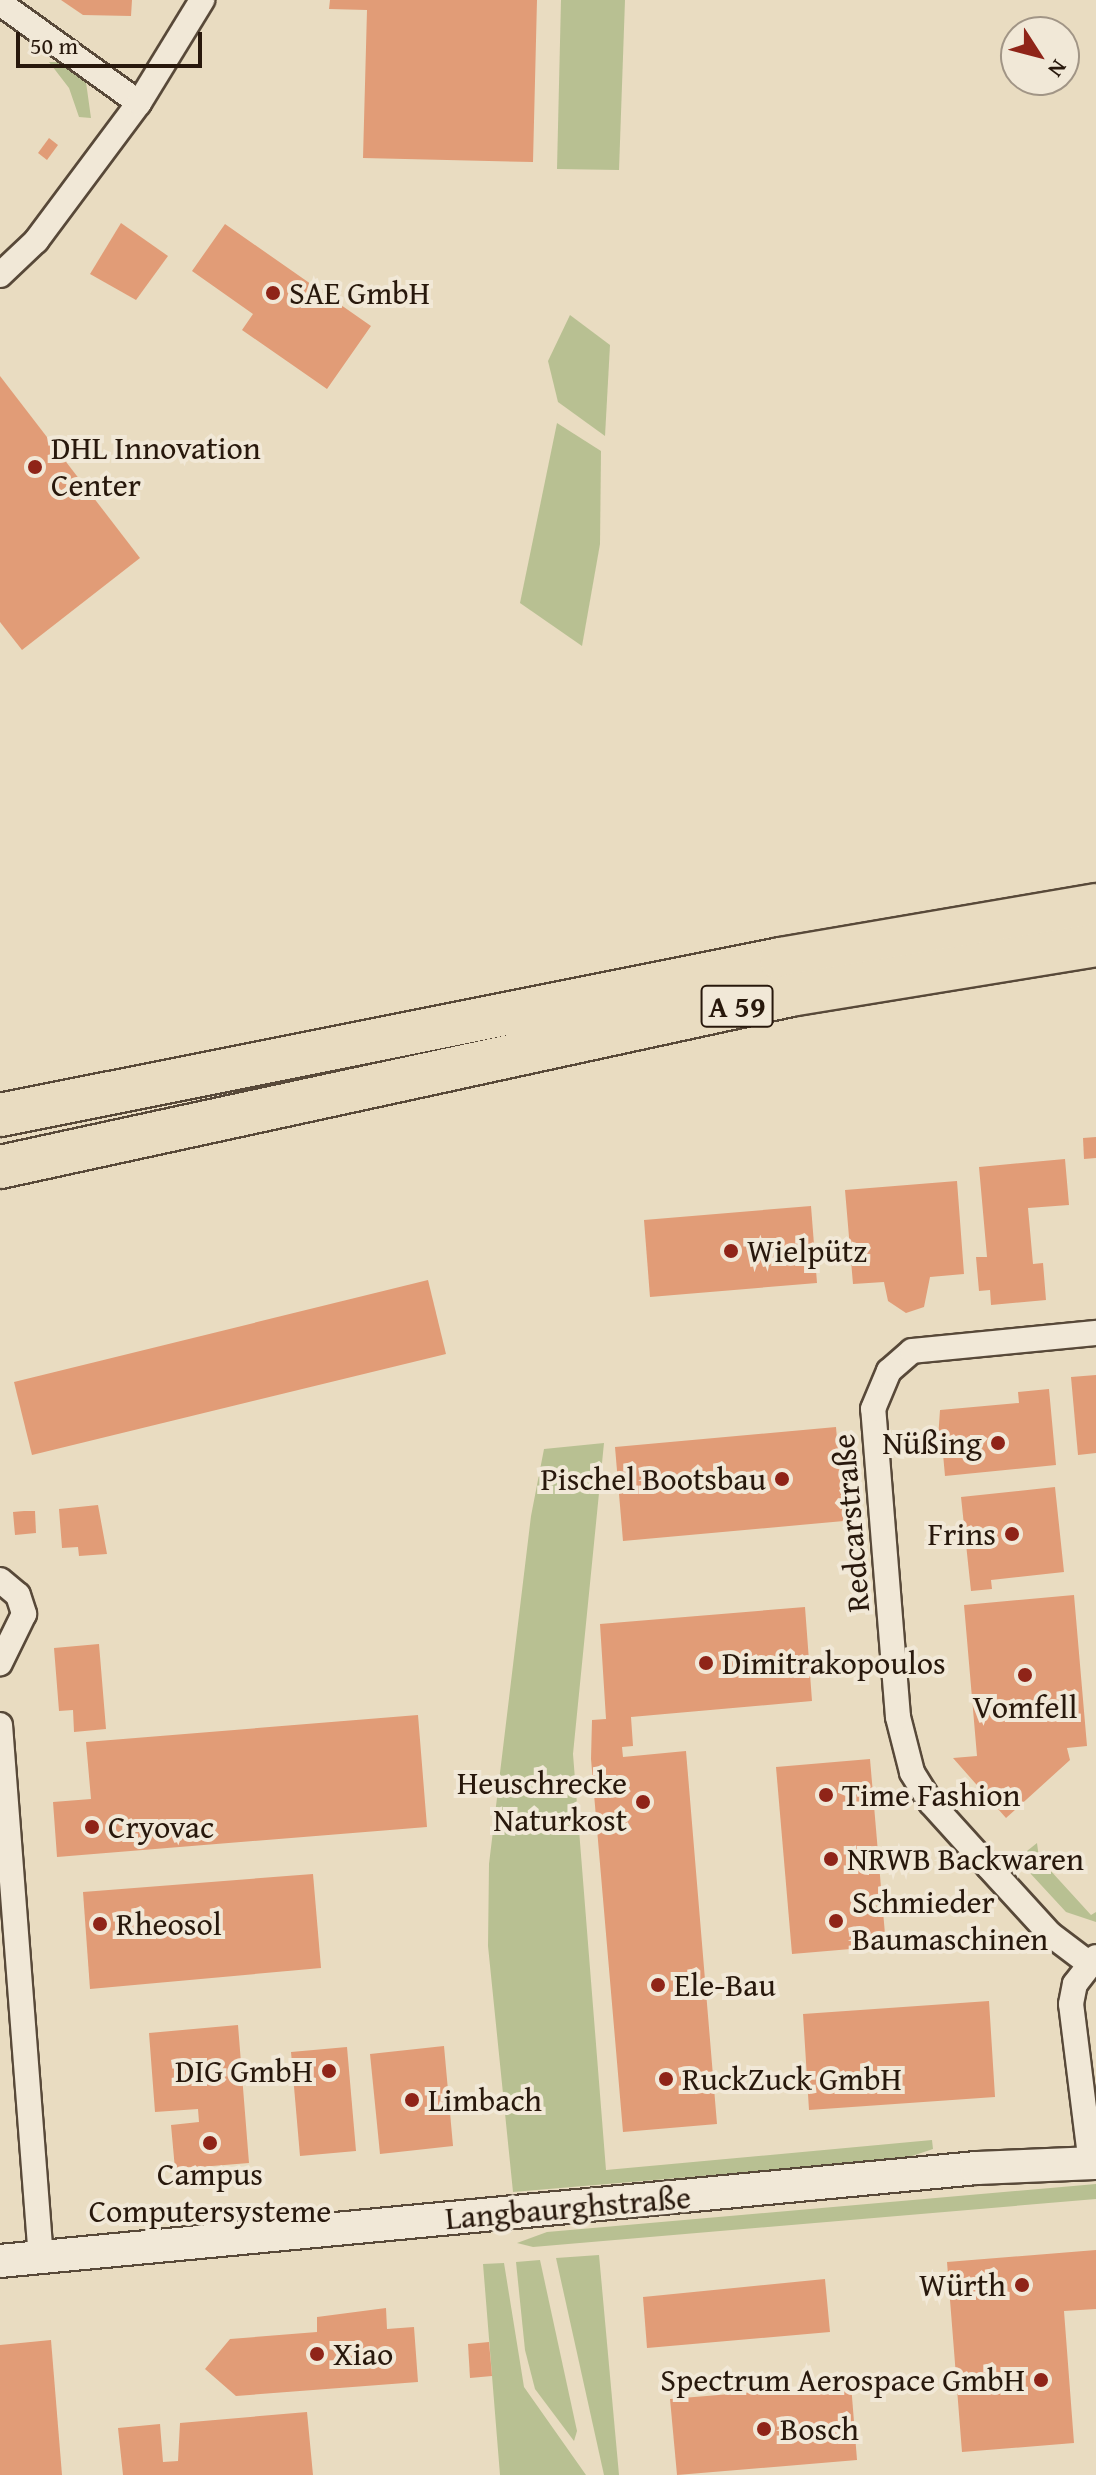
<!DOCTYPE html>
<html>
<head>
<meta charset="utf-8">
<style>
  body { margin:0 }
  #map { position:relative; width:1096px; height:2475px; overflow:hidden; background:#e9dcc1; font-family:"Gentium Book Plus",serif }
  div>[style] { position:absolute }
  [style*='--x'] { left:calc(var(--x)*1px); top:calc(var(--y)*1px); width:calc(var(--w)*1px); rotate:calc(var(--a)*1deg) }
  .green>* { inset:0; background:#b8c092 }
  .building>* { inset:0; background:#e19c77 }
  .roads { filter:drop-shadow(2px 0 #584939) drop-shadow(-2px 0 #584939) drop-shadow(0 2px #584939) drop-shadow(0 -2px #584939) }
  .minor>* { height:24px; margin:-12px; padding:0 12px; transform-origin:12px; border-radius:12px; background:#f1e8d7 }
  .secondary>* { height:32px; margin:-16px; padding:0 16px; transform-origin:16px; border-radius:16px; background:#f1e8d7 }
  .motorway>* { height:42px; margin:-21px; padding:0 21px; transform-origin:21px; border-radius:21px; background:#e9dcc1 }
  .dots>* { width:22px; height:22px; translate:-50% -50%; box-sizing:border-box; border:4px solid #f1e8d7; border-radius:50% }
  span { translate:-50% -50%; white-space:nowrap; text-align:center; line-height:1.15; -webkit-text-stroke:8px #f1e8d7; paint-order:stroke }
  .shield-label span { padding:2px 6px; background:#f1e8d7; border:2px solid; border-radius:6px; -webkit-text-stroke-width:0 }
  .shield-label { font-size:30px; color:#28180c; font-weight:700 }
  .poi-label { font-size:32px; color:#28180c }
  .left { translate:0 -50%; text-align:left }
  .right { translate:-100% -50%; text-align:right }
  .street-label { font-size:32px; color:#28180c }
  .north { position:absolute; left:1000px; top:16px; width:80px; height:80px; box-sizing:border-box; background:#f1e8d7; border:2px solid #a19586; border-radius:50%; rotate:126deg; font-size:22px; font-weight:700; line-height:32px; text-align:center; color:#28180c }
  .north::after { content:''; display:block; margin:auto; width:28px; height:36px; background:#8f2418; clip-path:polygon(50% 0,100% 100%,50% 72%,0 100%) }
  .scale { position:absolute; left:16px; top:32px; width:186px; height:36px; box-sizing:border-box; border:4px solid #28180c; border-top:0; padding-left:10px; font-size:24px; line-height:28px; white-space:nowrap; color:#28180c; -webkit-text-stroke:6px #f1e8d7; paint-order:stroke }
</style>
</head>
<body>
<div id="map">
  <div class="green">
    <i style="clip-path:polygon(561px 0,625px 0,619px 170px,557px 169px)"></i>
    <i style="clip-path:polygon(49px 62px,61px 62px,86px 82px,91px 118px,79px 117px,69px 88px)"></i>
    <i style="clip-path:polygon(570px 315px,610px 345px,605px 436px,558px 402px,548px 361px)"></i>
    <i style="clip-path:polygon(557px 423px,601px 451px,600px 544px,582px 646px,520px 603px)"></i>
    <i style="clip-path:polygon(604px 1443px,573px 1754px,606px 2170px,932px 2140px,933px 2149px,903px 2159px,513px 2192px,488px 1946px,489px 1864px,531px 1516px,544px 1449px)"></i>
    <i style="clip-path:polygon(1037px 1843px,1039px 1858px,1091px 1915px,1096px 1912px,1096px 1922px,1066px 1912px,1017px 1859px)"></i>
    <i style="clip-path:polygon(1096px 2184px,1096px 2199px,533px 2247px,517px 2243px,547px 2232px)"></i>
    <i style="clip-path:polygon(599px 2255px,619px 2475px,604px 2475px,556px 2258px)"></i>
    <i style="clip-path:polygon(540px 2260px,577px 2431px,574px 2441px,535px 2389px,525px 2350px,516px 2262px)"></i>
    <i style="clip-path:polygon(504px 2263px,524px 2387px,586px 2475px,500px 2475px,483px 2264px)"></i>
  </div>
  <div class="building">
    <i style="clip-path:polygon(61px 0,132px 0,131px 16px,83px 15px)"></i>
    <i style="clip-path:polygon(330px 0,537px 0,533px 162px,363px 158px,367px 10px,329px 9px)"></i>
    <i style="clip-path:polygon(49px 138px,58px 145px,47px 160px,38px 153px)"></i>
    <i style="clip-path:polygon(121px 223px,168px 256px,136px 300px,90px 274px)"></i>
    <i style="clip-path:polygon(225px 224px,371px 326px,327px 389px,242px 330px,253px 314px,192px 271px)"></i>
    <i style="clip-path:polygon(0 376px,140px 558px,22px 650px,0 622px)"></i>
    <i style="clip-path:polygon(1096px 1137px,1096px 1158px,1084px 1159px,1083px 1138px)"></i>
    <i style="clip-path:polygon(1065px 1159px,1069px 1205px,1028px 1208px,1033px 1264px,1043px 1263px,1046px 1300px,991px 1305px,990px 1290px,979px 1291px,976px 1257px,987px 1257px,979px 1167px)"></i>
    <i style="clip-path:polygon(957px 1181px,964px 1274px,930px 1277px,924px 1307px,906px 1313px,888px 1301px,884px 1282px,853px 1284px,845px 1190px)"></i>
    <i style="clip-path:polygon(811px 1206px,817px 1283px,650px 1297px,644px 1220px)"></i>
    <i style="clip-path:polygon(428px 1280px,446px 1354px,32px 1455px,14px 1382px)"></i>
    <i style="clip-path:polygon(1096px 1375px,1096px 1453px,1078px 1455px,1071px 1377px)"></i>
    <i style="clip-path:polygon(1049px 1389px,1056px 1465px,945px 1476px,943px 1454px,937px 1454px,940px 1410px,1019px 1403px,1018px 1392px)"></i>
    <i style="clip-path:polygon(836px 1427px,844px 1521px,623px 1541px,615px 1447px)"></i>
    <i style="clip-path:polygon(1055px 1487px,1064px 1572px,991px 1580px,992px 1589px,971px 1591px,961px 1497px)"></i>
    <i style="clip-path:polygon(98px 1505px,107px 1554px,79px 1556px,78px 1547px,62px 1548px,59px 1509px)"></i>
    <i style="clip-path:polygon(24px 1511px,35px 1511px,36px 1533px,15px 1535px,13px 1512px)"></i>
    <i style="clip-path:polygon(1074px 1595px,1087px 1746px,1067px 1748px,1070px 1760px,1006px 1818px,953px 1758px,977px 1756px,964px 1605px)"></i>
    <i style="clip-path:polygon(805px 1607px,812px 1701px,631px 1717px,633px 1746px,622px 1747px,623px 1757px,686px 1751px,717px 2124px,623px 2132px,591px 1759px,592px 1720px,606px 1719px,600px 1624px)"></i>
    <i style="clip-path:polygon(99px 1644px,106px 1729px,74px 1732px,73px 1710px,59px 1711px,54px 1648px)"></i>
    <i style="clip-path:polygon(418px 1715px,427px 1827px,57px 1857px,53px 1802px,91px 1799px,86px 1742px)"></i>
    <i style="clip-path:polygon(870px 1759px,886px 1946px,792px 1954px,776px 1767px)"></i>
    <i style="clip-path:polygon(313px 1874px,321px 1968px,90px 1989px,83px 1892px)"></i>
    <i style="clip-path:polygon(989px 2001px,995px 2097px,809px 2110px,803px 2014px)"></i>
    <i style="clip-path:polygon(238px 2025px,249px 2163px,175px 2169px,171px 2125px,199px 2122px,198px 2109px,155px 2112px,149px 2033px)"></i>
    <i style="clip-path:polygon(444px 2046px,453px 2146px,380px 2154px,370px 2054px)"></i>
    <i style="clip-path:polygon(347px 2047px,356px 2151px,300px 2156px,291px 2052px)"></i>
    <i style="clip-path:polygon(1096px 2250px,1096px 2309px,1064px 2311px,1074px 2443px,962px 2452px,947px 2262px)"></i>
    <i style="clip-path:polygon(825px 2279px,830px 2332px,647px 2348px,643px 2297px)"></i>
    <i style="clip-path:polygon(386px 2308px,387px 2329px,414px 2327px,418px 2382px,236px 2396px,205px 2369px,230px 2339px,317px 2332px,317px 2317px)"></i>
    <i style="clip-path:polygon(51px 2340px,62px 2475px,0 2475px,0 2345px)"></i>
    <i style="clip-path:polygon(489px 2342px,492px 2376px,470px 2378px,468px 2344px)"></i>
    <i style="clip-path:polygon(851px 2384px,857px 2460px,677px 2475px,670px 2399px)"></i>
    <i style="clip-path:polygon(307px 2412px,313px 2475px,123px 2475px,118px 2428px,160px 2424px,163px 2462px,178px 2461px,180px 2423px)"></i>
  </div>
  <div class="roads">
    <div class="minor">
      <i style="--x:0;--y:3;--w:171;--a:35.7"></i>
      <i style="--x:0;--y:275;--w:50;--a:-43.4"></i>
      <i style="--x:36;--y:241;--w:172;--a:-53.3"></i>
      <i style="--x:139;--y:103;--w:121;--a:-58.5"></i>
      <i style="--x:0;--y:1580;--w:23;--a:40"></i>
      <i style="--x:18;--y:1595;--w:20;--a:72"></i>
      <i style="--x:24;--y:1614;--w:55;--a:116.1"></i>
      <i style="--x:0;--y:1725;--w:536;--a:85.61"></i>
      <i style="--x:1087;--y:1962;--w:46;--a:-142.9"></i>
      <i style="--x:1050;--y:1934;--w:92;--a:-132.4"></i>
      <i style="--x:988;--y:1866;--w:85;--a:-132.1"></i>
      <i style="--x:931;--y:1803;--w:36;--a:-122"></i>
      <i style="--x:912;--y:1772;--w:57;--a:-104.3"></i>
      <i style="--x:898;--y:1717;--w:309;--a:-94.6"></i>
      <i style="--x:873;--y:1409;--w:41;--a:-67.2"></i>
      <i style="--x:889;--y:1371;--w:30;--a:-41"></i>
      <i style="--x:912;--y:1351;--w:185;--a:-5.6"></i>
      <i style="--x:1091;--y:2164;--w:161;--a:-97.1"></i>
      <i style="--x:1071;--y:2004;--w:20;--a:-79"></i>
      <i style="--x:1075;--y:1984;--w:34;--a:-52"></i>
    </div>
    <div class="secondary">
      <i style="--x:0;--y:2261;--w:980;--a:-5.44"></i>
      <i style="--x:976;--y:2168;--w:120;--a:-2.4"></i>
    </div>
    <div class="motorway">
      <i style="--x:0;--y:1115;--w:796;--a:-11.3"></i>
      <i style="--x:781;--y:959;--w:320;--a:-9.7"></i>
      <i style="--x:0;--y:1167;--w:809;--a:-12.27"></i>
      <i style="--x:791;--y:995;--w:309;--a:-9.3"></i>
    </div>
  </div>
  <div class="dots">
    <i style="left:273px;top:293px;background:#8f2418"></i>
    <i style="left:35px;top:467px;background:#8f2418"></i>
    <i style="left:731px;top:1251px;background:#8f2418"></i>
    <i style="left:998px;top:1443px;background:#8f2418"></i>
    <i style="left:782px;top:1479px;background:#8f2418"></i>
    <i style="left:1012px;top:1534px;background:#8f2418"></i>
    <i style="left:706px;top:1663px;background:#8f2418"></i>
    <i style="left:1025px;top:1675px;background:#8f2418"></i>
    <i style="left:826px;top:1795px;background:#8f2418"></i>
    <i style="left:643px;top:1802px;background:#8f2418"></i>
    <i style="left:92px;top:1827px;background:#8f2418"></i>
    <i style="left:831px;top:1859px;background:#8f2418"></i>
    <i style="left:836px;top:1921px;background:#8f2418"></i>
    <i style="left:100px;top:1924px;background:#8f2418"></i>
    <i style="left:658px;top:1985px;background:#8f2418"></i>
    <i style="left:329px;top:2071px;background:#8f2418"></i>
    <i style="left:666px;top:2079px;background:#8f2418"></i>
    <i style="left:412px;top:2100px;background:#8f2418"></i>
    <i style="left:210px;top:2143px;background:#8f2418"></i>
    <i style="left:1022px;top:2285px;background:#8f2418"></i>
    <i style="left:317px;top:2354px;background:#8f2418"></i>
    <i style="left:1041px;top:2380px;background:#8f2418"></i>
    <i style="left:764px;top:2429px;background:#8f2418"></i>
  </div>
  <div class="shield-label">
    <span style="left:737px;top:1006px">A 59</span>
  </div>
  <div class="poi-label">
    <span class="left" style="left:289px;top:293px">SAE GmbH</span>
    <span class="left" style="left:51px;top:467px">DHL Innovation<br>Center</span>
    <span class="left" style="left:747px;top:1251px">Wielpütz</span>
    <span class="right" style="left:982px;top:1443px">Nüßing</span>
    <span class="right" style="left:766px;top:1479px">Pischel Bootsbau</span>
    <span class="right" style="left:996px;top:1534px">Frins</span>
    <span class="left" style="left:722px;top:1663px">Dimitrakopoulos</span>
    <span style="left:1025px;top:1707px">Vomfell</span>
    <span class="right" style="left:627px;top:1802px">Heuschrecke<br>Naturkost</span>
    <span class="left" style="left:842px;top:1795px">Time Fashion</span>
    <span class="left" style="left:108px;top:1827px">Cryovac</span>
    <span class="left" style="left:847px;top:1859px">NRWB Backwaren</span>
    <span class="left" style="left:852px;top:1921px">Schmieder<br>Baumaschinen</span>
    <span class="left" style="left:116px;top:1924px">Rheosol</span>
    <span class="left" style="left:674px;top:1985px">Ele-Bau</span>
    <span class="right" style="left:313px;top:2071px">DIG GmbH</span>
    <span class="left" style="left:682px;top:2079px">RuckZuck GmbH</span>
    <span class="left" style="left:428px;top:2100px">Limbach</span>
    <span style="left:210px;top:2193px">Campus<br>Computersysteme</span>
    <span class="right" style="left:1006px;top:2285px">Würth</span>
    <span class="left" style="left:333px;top:2354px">Xiao</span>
    <span class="right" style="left:1025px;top:2380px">Spectrum Aerospace GmbH</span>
    <span class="left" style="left:780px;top:2429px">Bosch</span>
  </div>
  <div class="street-label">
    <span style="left:851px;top:1523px;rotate:-95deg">Redcarstraße</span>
    <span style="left:568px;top:2208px;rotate:-5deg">Langbaurghstraße</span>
  </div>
  <div class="north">N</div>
  <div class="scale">50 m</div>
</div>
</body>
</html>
